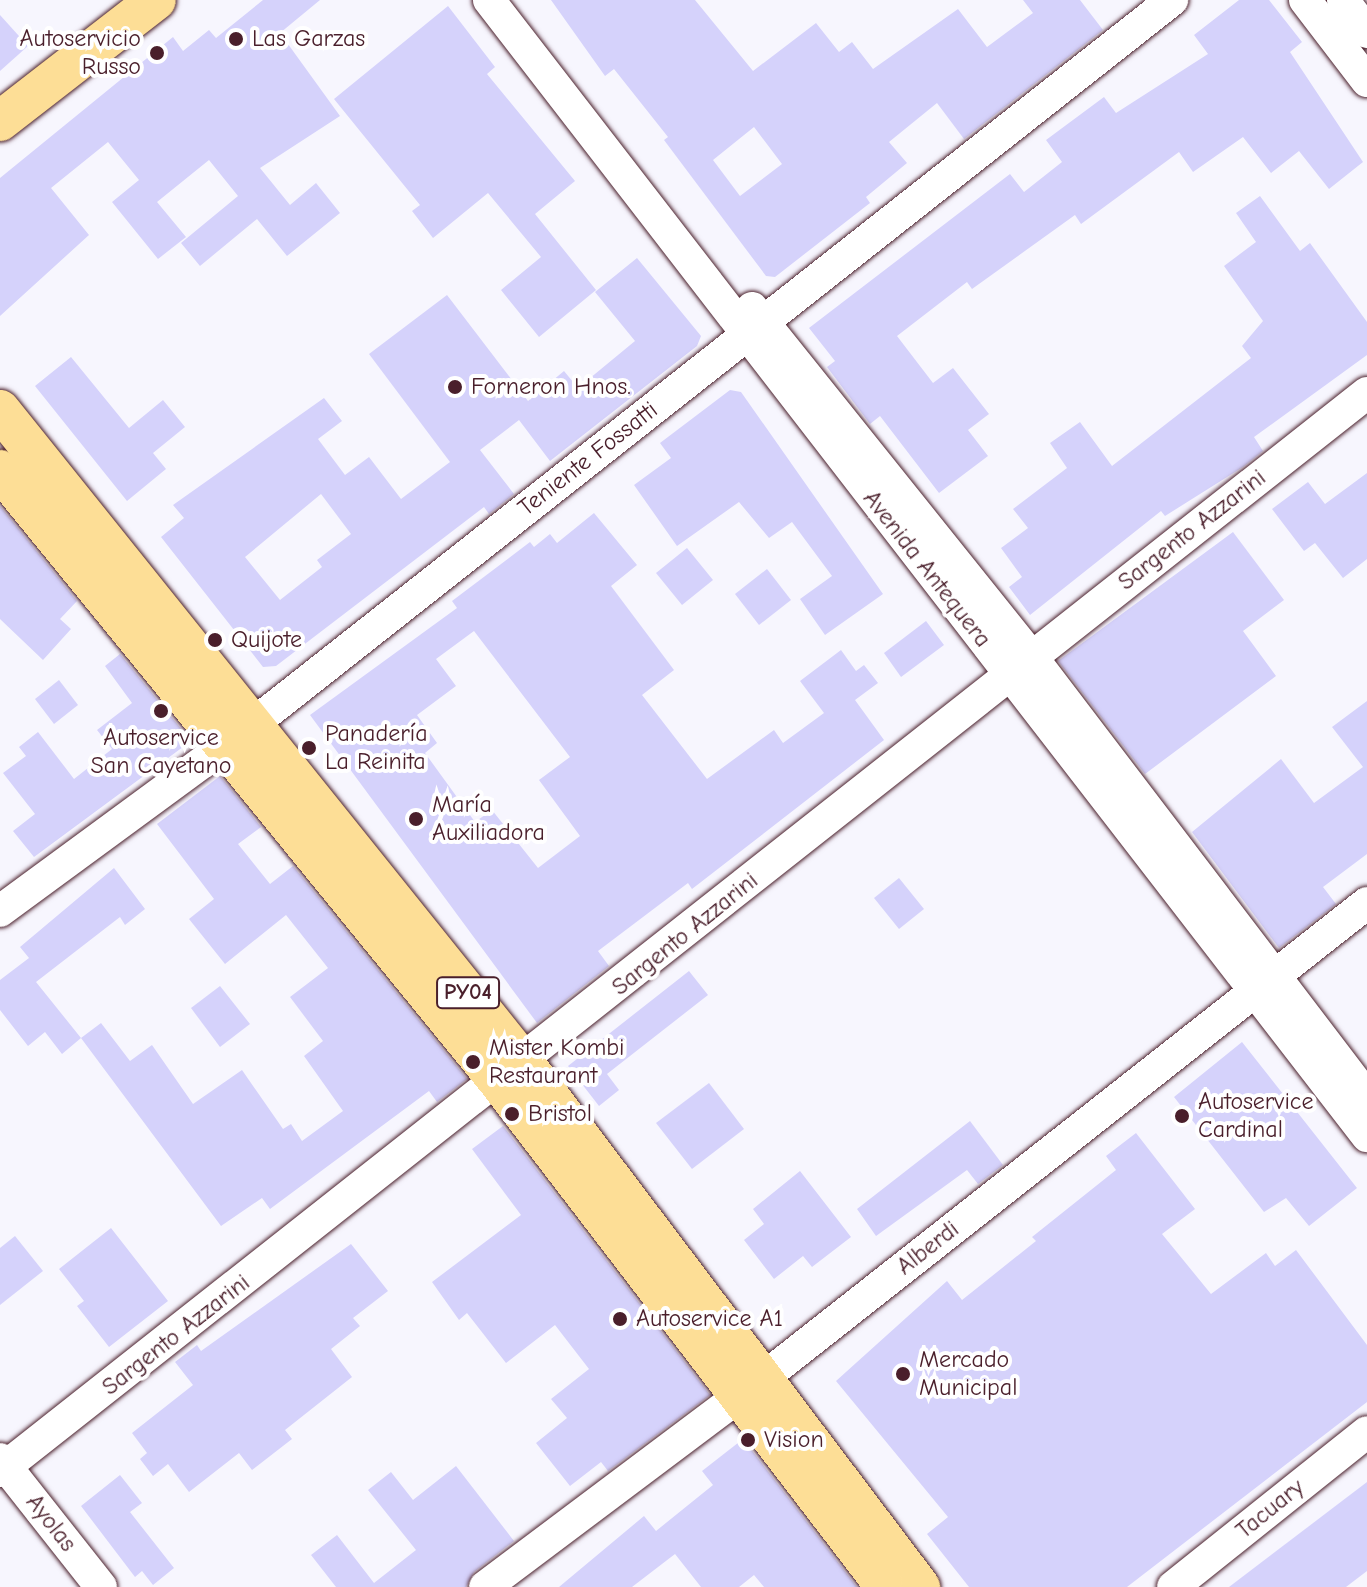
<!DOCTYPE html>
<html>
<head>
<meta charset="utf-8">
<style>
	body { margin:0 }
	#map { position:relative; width:1367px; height:1587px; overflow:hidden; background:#f7f6fe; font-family:"Comic Neue",sans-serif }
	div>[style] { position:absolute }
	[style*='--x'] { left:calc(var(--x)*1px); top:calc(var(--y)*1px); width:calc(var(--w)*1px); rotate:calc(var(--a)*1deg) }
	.building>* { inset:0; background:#d5d2fb }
	.roads { filter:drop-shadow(0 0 2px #4a1f2b) drop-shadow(0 0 2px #4a1f2b) }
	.minor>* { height:32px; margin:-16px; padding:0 16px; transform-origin:16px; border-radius:16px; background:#fff }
	.major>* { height:40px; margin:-20px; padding:0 20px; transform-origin:20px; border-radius:20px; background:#fdde96 }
	.dots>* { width:22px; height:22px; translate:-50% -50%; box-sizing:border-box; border:4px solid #fff; border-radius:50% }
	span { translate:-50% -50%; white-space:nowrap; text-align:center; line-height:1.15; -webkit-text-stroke:8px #fff; paint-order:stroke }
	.shield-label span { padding:2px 6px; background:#fff; border:2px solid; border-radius:6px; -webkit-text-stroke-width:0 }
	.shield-label { font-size:22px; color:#4a1f2b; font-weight:700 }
	.poi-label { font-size:24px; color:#4a1f2b }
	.right { translate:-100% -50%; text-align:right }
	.left { translate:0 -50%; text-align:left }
	.street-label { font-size:24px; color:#4a1f2b }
</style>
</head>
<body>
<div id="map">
	<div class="building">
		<i style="clip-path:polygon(263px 0,320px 0,280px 33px,340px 116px,260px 168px,290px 205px,316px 183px,340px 213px,287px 256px,257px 219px,200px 266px,181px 243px,238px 196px,209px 160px,157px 202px,186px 237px,158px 259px,112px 202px,139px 180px,108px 142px,51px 188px,89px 235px,0 316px,0 178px,173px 37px,183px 51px,209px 30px,216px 38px)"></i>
		<i style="clip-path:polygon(evenodd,551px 0,695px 0,753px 71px,816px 23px,839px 52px,852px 42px,873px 69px,958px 9px,987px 47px,1033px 13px,1023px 0,1080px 0,1103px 30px,964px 139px,937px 103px,889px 142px,907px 163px,866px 197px,870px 203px,775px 277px,766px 276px,664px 140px,668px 137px,614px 69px,605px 76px,551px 0,754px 127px,782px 164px,740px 196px,713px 160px,754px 127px)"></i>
		<i style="clip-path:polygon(1239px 0,1269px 0,1302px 42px,1290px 52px,1363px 162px,1329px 189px,1299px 151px,1271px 173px,1243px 137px,1193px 172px,1179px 152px,1081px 224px,1075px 215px,972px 289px,967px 282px,897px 336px,933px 383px,953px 368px,989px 414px,968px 430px,988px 456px,939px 493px,880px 416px,870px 424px,827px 367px,835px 361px,809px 328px,1010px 174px,1024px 192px,1062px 162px,1046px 140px,1104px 97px,1116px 113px,1208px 54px,1194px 35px)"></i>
		<i style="clip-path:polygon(448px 6px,495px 67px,487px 74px,575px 181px,535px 214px,596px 290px,539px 337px,501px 290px,541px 257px,488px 193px,433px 238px,412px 211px,420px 205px,334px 99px)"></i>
		<i style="clip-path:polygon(0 15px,28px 46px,0 71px)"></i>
		<i style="clip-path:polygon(1260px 196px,1300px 251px,1310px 243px,1367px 322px,1367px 355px,1254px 437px,1263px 451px,1243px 467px,1165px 516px,1161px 511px,1030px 615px,1009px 587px,1022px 577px,1001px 548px,1028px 528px,1013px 509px,1067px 468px,1050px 443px,1080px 422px,1112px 466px,1251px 358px,1242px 346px,1263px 321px,1224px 266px,1256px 242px,1236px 213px)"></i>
		<i style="clip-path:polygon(evenodd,637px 258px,701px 336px,697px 346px,550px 461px,519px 420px,480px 450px,514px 494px,489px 514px,484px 507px,276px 666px,263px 667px,161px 537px,184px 518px,173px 505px,324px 398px,342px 421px,318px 439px,345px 475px,369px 457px,401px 499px,450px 462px,369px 354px,447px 295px,528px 401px,564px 371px,578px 388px,635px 341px,595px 292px,637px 258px,321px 494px,351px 534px,317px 560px,322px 567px,280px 600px,245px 557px,321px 494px)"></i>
		<i style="clip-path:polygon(71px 357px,129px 428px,163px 400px,185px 427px,153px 453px,166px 469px,127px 501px,35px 386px)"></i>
		<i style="clip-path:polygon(730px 390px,741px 392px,883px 594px,825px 635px,800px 599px,832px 576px,792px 522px,769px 538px,739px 502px,677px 546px,634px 485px,671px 458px,660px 443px)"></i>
		<i style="clip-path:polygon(1367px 473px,1367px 559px,1343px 578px,1315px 543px,1304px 551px,1272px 509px,1308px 482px,1325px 504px)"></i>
		<i style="clip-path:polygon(0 506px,77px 601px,60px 619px,71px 629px,43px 660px,0 619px)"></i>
		<i style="clip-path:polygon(evenodd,594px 513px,637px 565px,611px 586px,674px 670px,642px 695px,707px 779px,774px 730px,783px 743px,824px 713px,800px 681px,841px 650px,856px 671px,864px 665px,878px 683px,855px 700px,884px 740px,692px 889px,688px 883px,598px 951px,609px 966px,537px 1023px,310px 715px,457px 608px,452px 601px,530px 542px,534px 547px,550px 534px,557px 543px,594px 513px,474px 631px,570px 757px,539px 780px,580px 836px,538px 868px,492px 810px,475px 822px,425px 753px,437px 743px,417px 715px,456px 686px,436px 659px,474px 631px)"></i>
		<i style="clip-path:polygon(1233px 532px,1284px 600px,1243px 631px,1276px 676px,1145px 774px,1058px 661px)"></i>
		<i style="clip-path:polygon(687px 548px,713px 580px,682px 605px,656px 573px)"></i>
		<i style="clip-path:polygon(767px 569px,791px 600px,759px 625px,735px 594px)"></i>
		<i style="clip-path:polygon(926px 621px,944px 645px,901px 677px,884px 653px)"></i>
		<i style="clip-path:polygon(120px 654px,191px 741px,34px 857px,13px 831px,35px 814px,3px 773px,26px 756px,19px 747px,38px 732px,74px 779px,112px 749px,97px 730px,132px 703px,105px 666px)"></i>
		<i style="clip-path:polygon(59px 680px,78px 705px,54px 724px,35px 699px)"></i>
		<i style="clip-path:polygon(1367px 701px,1367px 854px,1323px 887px,1336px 904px,1279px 948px,1192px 832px,1281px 759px,1314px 803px,1363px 767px,1332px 727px)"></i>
		<i style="clip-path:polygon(220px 776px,261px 827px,238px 844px,270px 884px,293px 866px,467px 1079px,437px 1102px,429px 1091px,270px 1209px,262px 1198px,221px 1226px,81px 1038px,101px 1023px,130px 1061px,152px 1045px,193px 1104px,242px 1070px,283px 1129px,291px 1124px,302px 1141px,343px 1111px,304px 1056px,323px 1041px,290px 997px,328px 968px,286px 915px,225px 964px,189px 919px,214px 899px,157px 824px)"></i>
		<i style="clip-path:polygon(114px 868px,145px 909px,125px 925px,120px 917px,36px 982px,81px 1038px,62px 1054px,45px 1032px,28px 1046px,0 1010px,0 980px,29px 958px,20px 947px)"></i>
		<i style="clip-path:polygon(899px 878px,924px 909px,899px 929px,874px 898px)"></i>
		<i style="clip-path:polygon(689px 971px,708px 995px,607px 1074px,619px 1090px,599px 1106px,568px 1066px)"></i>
		<i style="clip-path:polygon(220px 986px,250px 1024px,220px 1047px,191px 1008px)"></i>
		<i style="clip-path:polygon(1242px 1042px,1357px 1188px,1309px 1226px,1286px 1198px,1264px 1212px,1174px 1097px)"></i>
		<i style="clip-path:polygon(709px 1083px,744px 1129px,692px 1169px,656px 1123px)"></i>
		<i style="clip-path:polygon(970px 1121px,1003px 1165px,978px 1184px,967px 1170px,876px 1236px,857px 1209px)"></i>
		<i style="clip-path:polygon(503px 1126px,710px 1395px,608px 1471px,601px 1462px,570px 1486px,536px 1443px,567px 1418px,551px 1399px,589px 1369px,555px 1325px,506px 1363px,467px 1313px,459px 1320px,432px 1282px,521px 1215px,472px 1149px)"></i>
		<i style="clip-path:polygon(1136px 1133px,1195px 1209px,1162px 1234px,1211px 1294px,1266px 1253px,1275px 1266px,1296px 1250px,1367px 1345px,1367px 1402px,1127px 1587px,969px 1587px,927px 1534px,948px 1517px,836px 1381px,947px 1281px,962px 1300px,1036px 1241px,1032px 1237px,1116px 1170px,1106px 1156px)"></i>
		<i style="clip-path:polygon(800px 1171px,851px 1237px,812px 1267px,803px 1256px,774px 1279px,744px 1240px,764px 1224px,753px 1209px)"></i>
		<i style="clip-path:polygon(111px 1228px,168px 1301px,109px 1347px,77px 1306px,84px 1301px,59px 1269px)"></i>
		<i style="clip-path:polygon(15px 1236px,43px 1271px,0 1305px,0 1248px)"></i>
		<i style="clip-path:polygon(351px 1244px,388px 1291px,353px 1318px,360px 1326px,331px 1349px,352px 1377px,285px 1430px,292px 1439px,252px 1470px,239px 1453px,189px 1492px,168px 1464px,153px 1476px,140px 1459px,147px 1453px,132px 1433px,193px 1385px,175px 1362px,197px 1345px,201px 1351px)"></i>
		<i style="clip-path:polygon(743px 1439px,857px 1587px,764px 1587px,754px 1575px,739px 1587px,701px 1587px,675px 1554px,632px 1587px,559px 1587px,644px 1516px,656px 1531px,713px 1485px,702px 1471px)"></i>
		<i style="clip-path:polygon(456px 1466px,514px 1541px,474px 1572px,466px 1587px,336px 1587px,311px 1555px,337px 1535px,374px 1583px,416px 1550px,368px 1490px,391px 1472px,413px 1500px)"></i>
		<i style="clip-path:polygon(120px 1475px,142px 1503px,130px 1512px,174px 1568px,153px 1585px,142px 1571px,135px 1577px,81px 1506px)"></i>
		<i style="clip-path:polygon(1367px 1482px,1367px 1571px,1346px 1587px,1229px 1587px)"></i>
	</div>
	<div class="roads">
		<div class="minor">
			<i style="--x:489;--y:0;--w:1436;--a:52.3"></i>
			<i style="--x:1305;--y:0;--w:102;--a:52.6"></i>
			<i style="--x:1343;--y:0;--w:40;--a:53"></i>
			<i style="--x:752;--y:308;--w:446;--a:51.3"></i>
			<i style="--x:1031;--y:656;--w:554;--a:52.7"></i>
			<i style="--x:0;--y:911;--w:279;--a:-36.3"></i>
			<i style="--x:225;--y:746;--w:1206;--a:-38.23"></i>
			<i style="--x:0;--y:1459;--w:163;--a:51.7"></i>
			<i style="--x:0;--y:1471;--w:1741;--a:-38.26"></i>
			<i style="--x:485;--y:1587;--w:346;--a:-36.9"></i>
			<i style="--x:762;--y:1379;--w:770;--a:-38.19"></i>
			<i style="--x:1173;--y:1587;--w:248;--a:-38.6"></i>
		</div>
		<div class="major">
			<i style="--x:0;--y:121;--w:197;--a:-37.8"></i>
			<i style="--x:0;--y:410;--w:837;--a:51.25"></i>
			<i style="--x:524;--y:1063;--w:657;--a:52.92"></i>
			<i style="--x:0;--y:470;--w:790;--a:50.81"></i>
			<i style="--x:499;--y:1082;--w:630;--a:52.55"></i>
		</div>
	</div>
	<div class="dots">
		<i style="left:236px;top:39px;background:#4a1f2b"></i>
		<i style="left:157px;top:53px;background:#4a1f2b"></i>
		<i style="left:455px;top:387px;background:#4a1f2b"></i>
		<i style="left:215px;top:640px;background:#4a1f2b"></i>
		<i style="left:161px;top:711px;background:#4a1f2b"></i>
		<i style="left:309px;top:748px;background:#4a1f2b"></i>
		<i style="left:416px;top:819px;background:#4a1f2b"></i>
		<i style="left:473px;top:1062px;background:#4a1f2b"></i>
		<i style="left:512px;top:1114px;background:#4a1f2b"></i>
		<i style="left:1182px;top:1116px;background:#4a1f2b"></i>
		<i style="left:620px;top:1319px;background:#4a1f2b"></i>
		<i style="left:903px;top:1374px;background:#4a1f2b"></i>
		<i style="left:748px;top:1440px;background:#4a1f2b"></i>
	</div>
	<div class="shield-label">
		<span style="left:468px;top:993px">PY04</span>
	</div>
	<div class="poi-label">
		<span class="right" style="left:141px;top:53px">Autoservicio<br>Russo</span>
		<span class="left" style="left:252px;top:39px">Las Garzas</span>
		<span class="left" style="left:471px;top:387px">Forneron Hnos.</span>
		<span class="left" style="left:231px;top:640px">Quijote</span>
		<span class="left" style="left:325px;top:748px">Panadería<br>La Reinita</span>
		<span style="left:161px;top:752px">Autoservice<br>San Cayetano</span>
		<span class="left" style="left:432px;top:819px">María<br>Auxiliadora</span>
		<span class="left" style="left:489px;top:1062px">Mister Kombi<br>Restaurant</span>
		<span class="left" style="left:1198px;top:1116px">Autoservice<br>Cardinal</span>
		<span class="left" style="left:528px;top:1114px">Bristol</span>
		<span class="left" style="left:636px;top:1319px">Autoservice A1</span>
		<span class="left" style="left:919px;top:1374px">Mercado<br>Municipal</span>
		<span class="left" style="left:764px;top:1440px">Vision</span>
	</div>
	<div class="street-label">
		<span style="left:588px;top:459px;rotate:-38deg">Teniente Fossatti</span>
		<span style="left:1192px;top:530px;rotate:-38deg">Sargento Azzarini</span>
		<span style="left:927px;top:569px;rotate:52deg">Avenida Antequera</span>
		<span style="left:685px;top:934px;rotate:-39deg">Sargento Azzarini</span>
		<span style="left:928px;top:1248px;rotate:-38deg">Alberdi</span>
		<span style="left:176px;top:1335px;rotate:-38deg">Sargento Azzarini</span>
		<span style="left:1270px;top:1509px;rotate:-39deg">Tacuary</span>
		<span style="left:51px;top:1523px;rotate:52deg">Ayolas</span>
	</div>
</div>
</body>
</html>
